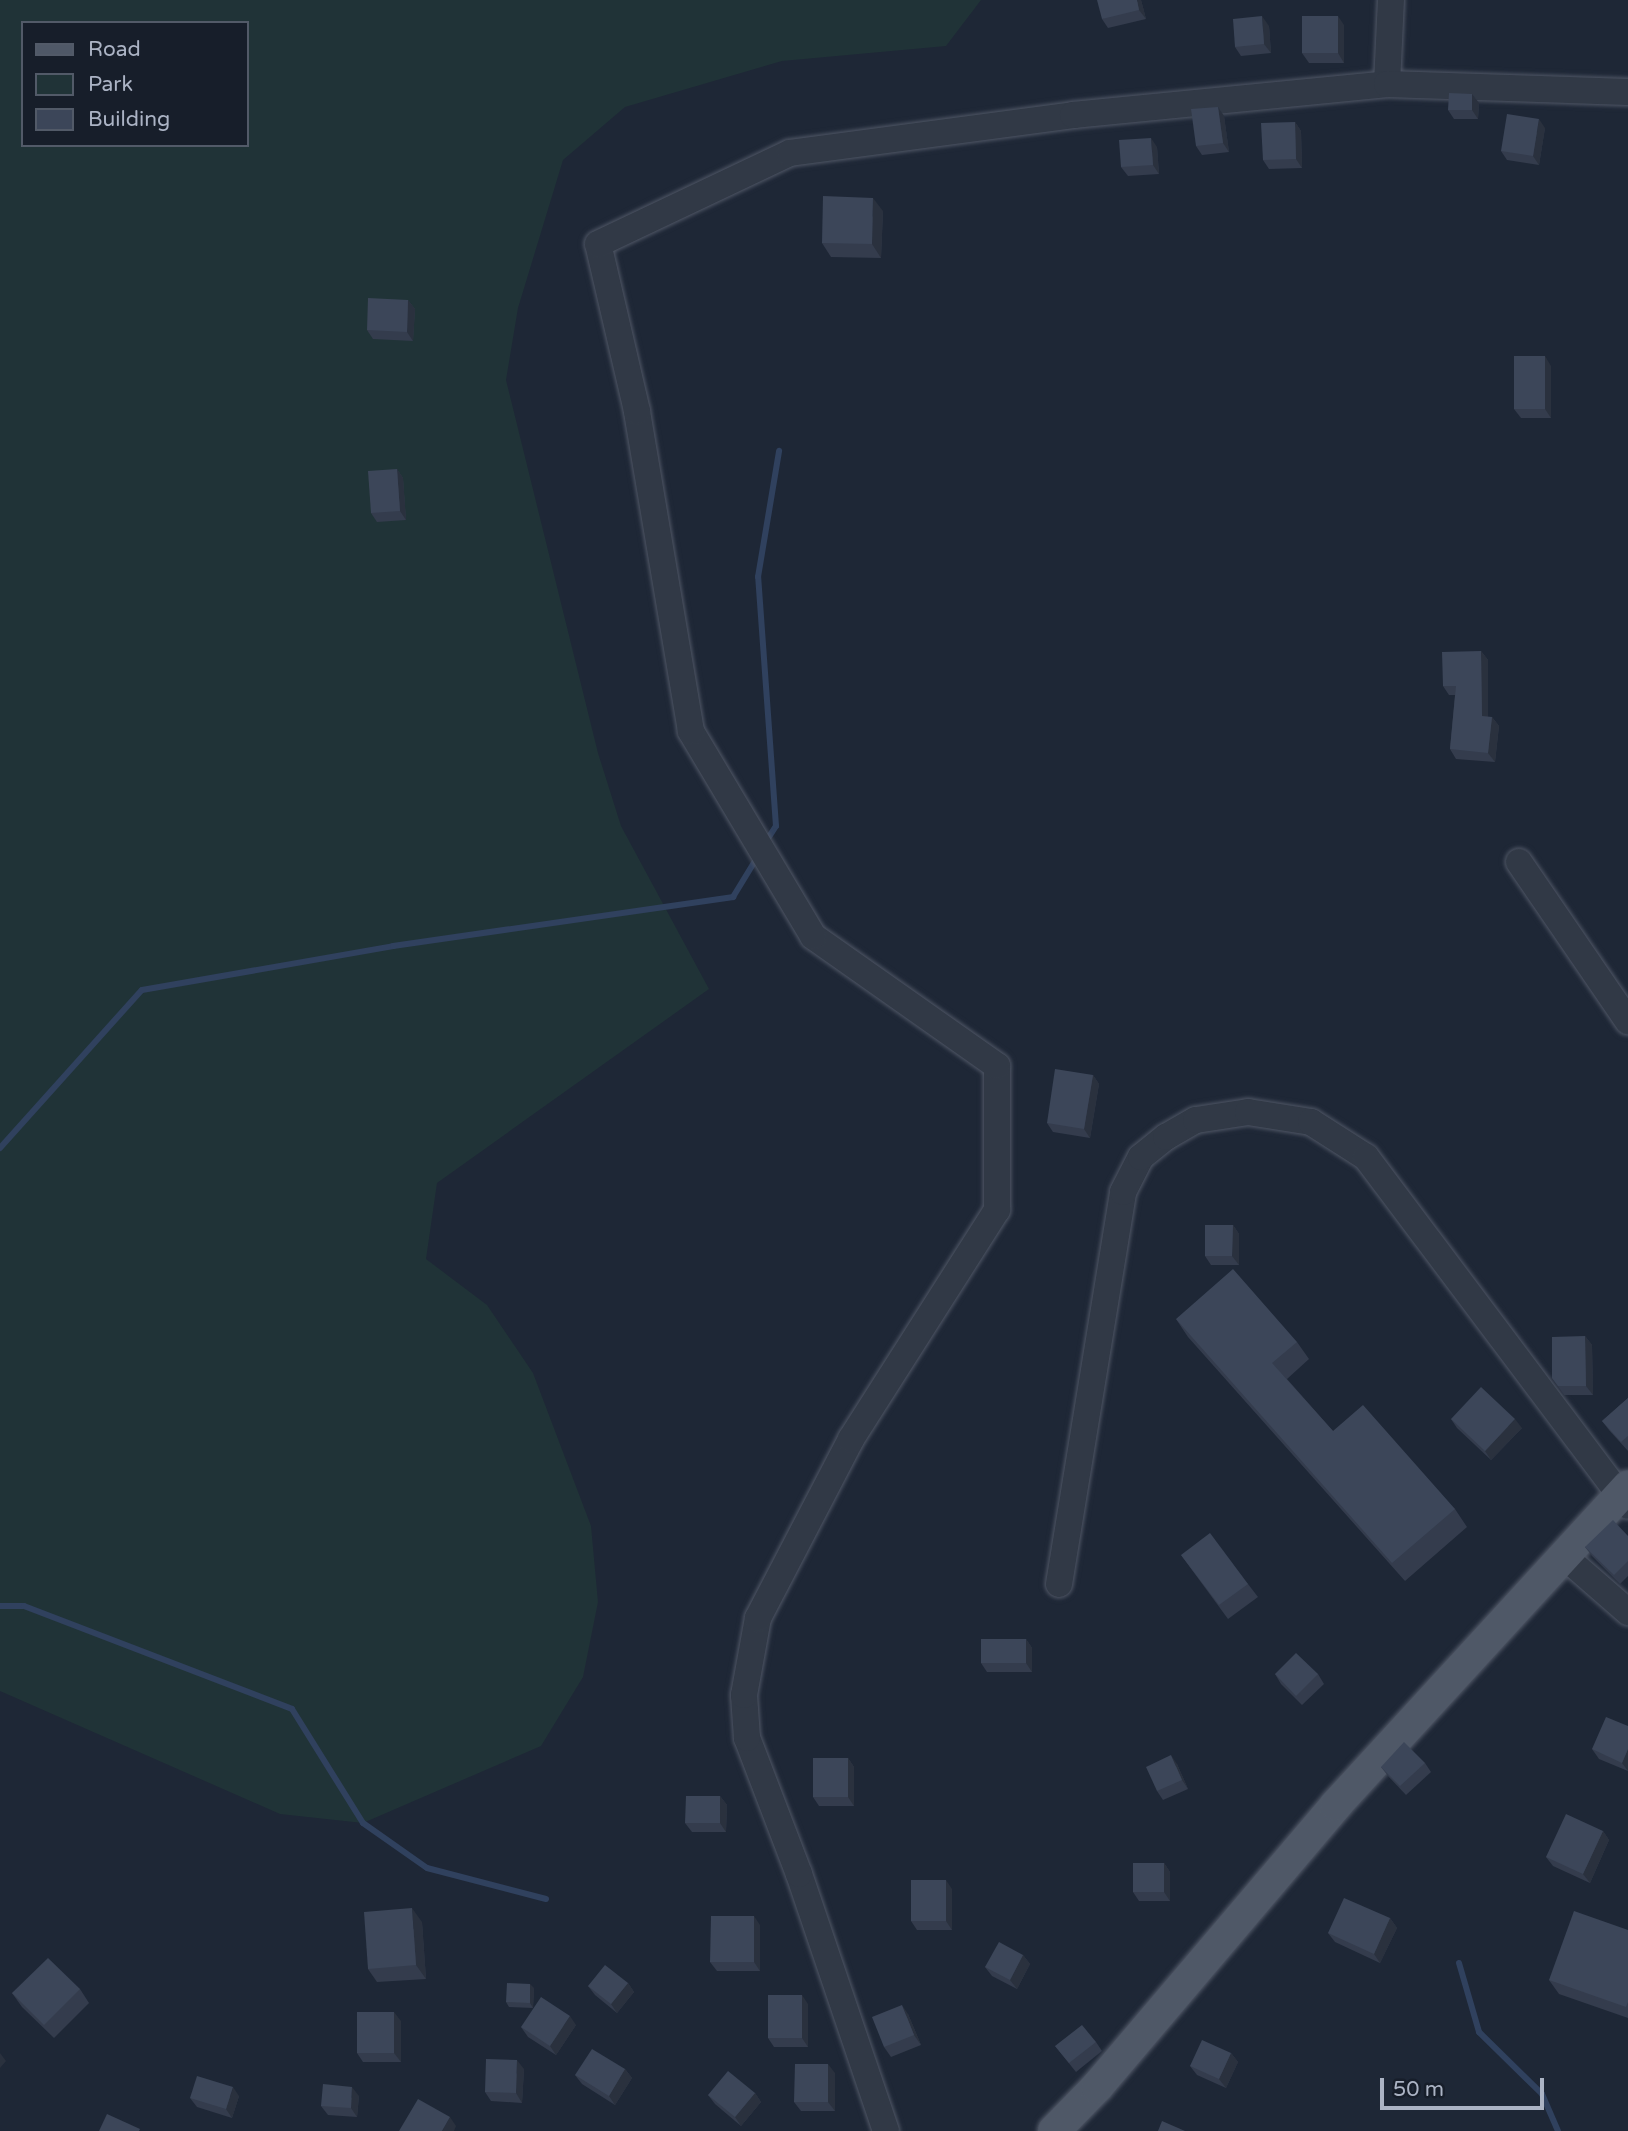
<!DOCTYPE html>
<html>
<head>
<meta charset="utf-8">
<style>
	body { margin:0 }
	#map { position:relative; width:1628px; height:2131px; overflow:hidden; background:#1e2736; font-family:"Varela Round",sans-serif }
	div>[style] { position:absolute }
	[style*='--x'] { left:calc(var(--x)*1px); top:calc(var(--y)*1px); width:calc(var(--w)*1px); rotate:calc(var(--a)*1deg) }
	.green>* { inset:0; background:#203337 }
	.stream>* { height:6px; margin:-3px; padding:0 3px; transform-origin:3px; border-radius:3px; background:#30415e }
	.roads { filter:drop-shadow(0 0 2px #4f5665) drop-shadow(0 0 2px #4f5665) }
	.minor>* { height:26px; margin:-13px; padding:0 13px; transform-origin:13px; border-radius:13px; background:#313946 }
	.major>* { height:32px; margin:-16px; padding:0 16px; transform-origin:16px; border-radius:16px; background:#4f5867 }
	.wall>* { inset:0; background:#343c4d }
	.shaded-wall>* { inset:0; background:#2a313e }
	.building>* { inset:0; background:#3c4659 }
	span { translate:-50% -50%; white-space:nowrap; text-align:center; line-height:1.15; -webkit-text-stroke:7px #171e2a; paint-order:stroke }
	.legend { position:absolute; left:21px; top:21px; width:228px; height:126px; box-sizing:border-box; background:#171e2a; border:2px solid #525a68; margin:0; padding:9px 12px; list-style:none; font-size:21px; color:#abb3c4 }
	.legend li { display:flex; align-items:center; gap:14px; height:35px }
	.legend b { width:35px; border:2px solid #525a68 }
	.scale { position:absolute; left:1380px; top:2078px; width:164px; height:32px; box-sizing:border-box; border:4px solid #abb3c4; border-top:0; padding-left:9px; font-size:21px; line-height:24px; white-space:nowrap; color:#abb3c4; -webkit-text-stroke:5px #171e2a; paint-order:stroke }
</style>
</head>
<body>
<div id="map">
	<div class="green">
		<i style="clip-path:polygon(evenodd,0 0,981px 0,946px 46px,782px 61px,625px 107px,563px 160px,518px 308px,506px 380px,598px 753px,621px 826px,709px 989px,437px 1183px,426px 1259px,487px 1305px,533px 1373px,591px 1526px,598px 1602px,583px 1677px,541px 1746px,363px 1823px,280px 1814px,0 1691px,0 0,23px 23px,247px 23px,247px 145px,23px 145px,23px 23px)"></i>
	</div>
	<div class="stream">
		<i style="--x:765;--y:843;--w:20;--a:-57"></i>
		<i style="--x:776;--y:826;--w:250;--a:-94.1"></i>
		<i style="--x:758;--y:577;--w:128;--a:-80.5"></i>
		<i style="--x:0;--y:1148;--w:212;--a:-48.1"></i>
		<i style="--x:142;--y:990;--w:255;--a:-9.9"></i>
		<i style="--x:393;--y:946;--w:344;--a:-8.2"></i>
		<i style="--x:733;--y:897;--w:48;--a:-58.6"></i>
		<i style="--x:0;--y:1606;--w:24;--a:0"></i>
		<i style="--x:24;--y:1606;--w:287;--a:21"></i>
		<i style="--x:292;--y:1709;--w:134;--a:58.1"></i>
		<i style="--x:363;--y:1823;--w:78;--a:35.1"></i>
		<i style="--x:427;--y:1868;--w:123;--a:14.6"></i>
		<i style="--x:1459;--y:1963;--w:72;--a:73.8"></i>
		<i style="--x:1479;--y:2032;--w:88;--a:44.5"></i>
		<i style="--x:1542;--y:2094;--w:40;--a:66.6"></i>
	</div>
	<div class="roads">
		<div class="minor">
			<i style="--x:1387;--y:84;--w:84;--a:-87.3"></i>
			<i style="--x:1519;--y:862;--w:193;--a:55.6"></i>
			<i style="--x:1565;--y:1557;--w:84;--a:41.1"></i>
			<i style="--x:1059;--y:1584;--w:397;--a:-80.7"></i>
			<i style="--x:1123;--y:1192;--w:39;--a:-63"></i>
			<i style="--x:1141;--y:1157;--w:32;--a:-39"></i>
			<i style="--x:1166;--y:1137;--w:34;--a:-30"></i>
			<i style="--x:1196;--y:1120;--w:53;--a:-8.7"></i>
			<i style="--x:1248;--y:1112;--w:64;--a:9"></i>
			<i style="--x:1311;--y:1122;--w:65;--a:32.5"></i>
			<i style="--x:1366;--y:1157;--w:436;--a:53.1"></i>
			<i style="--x:886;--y:2131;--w:271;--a:-108.7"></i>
			<i style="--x:799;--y:1874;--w:146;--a:-110.9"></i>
			<i style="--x:747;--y:1738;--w:43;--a:-94"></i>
			<i style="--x:744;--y:1695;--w:78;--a:-79.7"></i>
			<i style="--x:758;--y:1618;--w:202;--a:-62.5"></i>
			<i style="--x:851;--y:1439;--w:272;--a:-57.5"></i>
			<i style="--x:997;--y:1210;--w:144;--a:-90"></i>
			<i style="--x:997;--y:1066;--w:225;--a:-144.8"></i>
			<i style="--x:813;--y:936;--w:239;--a:-120.8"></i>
			<i style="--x:691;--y:731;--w:325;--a:-99.6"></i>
			<i style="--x:637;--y:411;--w:171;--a:-103.1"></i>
			<i style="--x:598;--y:244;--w:212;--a:-25.4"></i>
			<i style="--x:790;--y:153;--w:286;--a:-7.6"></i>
			<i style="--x:1073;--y:115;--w:316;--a:-5.6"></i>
			<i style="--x:1387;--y:84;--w:241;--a:1.9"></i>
		</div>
		<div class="major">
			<i style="--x:1054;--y:2131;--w:62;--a:-45.7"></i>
			<i style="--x:1097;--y:2087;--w:370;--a:-49.7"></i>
			<i style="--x:1336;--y:1805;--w:432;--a:-47.5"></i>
		</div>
	</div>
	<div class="wall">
		<i style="clip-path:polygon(1141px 0,1146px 19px,1108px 28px,1102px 19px)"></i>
		<i style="clip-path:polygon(1344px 25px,1344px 63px,1309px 63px,1302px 53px)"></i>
		<i style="clip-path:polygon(1269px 26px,1271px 53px,1241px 56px,1235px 47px)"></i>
		<i style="clip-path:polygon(1472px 94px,1479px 103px,1478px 119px,1454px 119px,1448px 110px)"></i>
		<i style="clip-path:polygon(1218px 107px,1224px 116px,1229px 152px,1202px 155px,1196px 146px)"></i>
		<i style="clip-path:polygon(1295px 122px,1301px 131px,1302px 168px,1269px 169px,1263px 160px)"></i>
		<i style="clip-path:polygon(1545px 128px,1539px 165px,1507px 160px,1501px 151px)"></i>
		<i style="clip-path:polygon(1157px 147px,1159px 174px,1128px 176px,1121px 167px)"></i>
		<i style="clip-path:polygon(883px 211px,881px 258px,831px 257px,822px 243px)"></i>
		<i style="clip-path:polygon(408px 300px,415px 309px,413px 341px,373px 339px,367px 330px)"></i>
		<i style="clip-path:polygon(1551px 366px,1551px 418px,1521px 418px,1514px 409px)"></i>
		<i style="clip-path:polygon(397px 469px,403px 478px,406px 520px,377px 522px,371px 513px)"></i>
		<i style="clip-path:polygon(1481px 651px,1488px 660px,1488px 717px,1492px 717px,1499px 726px,1495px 762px,1456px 759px,1450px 749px,1455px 695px,1449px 695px,1443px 686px)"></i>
		<i style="clip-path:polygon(1093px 1075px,1099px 1084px,1090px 1138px,1053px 1132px,1047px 1123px)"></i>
		<i style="clip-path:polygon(1233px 1225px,1239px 1234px,1239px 1265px,1211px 1265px,1205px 1256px)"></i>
		<i style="clip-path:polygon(1176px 1319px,1297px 1342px,1309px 1359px,1287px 1379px,1333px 1431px,1455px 1509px,1467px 1527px,1405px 1581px,1188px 1337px)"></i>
		<i style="clip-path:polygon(1585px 1336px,1592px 1345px,1593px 1395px,1564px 1395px,1552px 1378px)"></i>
		<i style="clip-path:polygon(1628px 1398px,1628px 1451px,1609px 1430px,1602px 1421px)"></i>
		<i style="clip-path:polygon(1451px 1419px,1522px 1428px,1491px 1460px,1457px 1428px)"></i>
		<i style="clip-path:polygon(1628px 1536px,1628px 1576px,1620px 1584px,1592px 1556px,1585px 1547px)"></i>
		<i style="clip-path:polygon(1181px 1555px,1248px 1584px,1258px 1597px,1228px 1619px)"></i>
		<i style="clip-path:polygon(1026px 1639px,1032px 1648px,1032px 1672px,987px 1672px,981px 1663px)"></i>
		<i style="clip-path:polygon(1275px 1674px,1318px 1674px,1324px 1684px,1302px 1705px,1281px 1684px)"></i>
		<i style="clip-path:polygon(1628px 1726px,1628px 1771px,1599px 1759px,1592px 1749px)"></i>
		<i style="clip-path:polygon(848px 1758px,854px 1767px,854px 1806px,819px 1806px,813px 1797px)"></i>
		<i style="clip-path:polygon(1425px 1763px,1431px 1772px,1406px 1795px,1388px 1776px,1381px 1767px)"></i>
		<i style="clip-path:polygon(1177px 1764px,1188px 1789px,1163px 1800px,1157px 1791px)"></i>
		<i style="clip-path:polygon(720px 1796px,727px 1805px,726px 1832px,692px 1832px,685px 1823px)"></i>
		<i style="clip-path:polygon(1603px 1831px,1609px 1840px,1590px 1883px,1553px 1866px,1546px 1857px)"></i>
		<i style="clip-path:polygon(1164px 1863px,1170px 1872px,1170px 1901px,1139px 1901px,1133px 1892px)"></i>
		<i style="clip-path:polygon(952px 1889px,952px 1930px,917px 1930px,911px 1921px)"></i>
		<i style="clip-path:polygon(1390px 1918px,1397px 1928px,1380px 1963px,1335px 1942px,1328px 1933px)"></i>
		<i style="clip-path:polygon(422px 1922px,426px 1979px,377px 1982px,368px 1969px)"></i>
		<i style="clip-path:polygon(760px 1925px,760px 1971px,717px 1971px,710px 1962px)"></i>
		<i style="clip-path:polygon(1628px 1930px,1628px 2018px,1559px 1994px,1549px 1980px)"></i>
		<i style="clip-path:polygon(1023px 1955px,1030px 1964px,1017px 1989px,992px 1976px,985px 1967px)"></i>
		<i style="clip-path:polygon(628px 1983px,634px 1992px,617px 2013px,595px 1995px,588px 1986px)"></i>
		<i style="clip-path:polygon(534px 1988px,533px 2008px,509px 2007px,506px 2002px)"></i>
		<i style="clip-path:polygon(80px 1989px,89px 2003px,54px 2038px,22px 2007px,12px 1993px)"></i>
		<i style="clip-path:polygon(808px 2004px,808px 2047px,774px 2047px,768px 2038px)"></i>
		<i style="clip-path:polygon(908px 2014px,921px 2045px,891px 2057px,884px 2047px)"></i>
		<i style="clip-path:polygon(401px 2021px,401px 2062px,363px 2062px,357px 2053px)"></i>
		<i style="clip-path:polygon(576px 2025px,556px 2055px,528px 2037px,521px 2027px)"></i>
		<i style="clip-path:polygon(1096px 2042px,1102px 2051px,1076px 2072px,1055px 2046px)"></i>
		<i style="clip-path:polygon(1231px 2053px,1238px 2062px,1226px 2088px,1197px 2075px,1190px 2066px)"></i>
		<i style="clip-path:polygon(524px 2069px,522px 2103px,491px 2101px,485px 2092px)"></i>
		<i style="clip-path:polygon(625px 2069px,632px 2078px,615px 2105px,582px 2084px,575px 2075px)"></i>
		<i style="clip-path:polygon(835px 2073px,835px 2111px,801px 2111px,794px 2102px)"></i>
		<i style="clip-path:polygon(755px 2093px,761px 2102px,741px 2126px,715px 2104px,708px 2095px)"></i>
		<i style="clip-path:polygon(239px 2096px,232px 2118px,197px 2107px,190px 2098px)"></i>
		<i style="clip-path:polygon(359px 2096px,357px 2117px,328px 2115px,321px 2106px)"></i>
	</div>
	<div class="shaded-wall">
		<i style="clip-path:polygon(1137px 0,1141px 0,1146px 19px,1139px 10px)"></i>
		<i style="clip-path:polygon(1262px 16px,1269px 26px,1271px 53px,1264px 44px)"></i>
		<i style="clip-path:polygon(1338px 16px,1344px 25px,1344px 63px,1338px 53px)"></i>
		<i style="clip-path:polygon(1472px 94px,1479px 103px,1478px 119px,1472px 110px)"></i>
		<i style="clip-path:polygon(1218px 107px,1224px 116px,1229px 152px,1223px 143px)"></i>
		<i style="clip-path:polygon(1539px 119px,1545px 128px,1539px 165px,1533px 156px)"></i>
		<i style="clip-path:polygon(1295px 122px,1301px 131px,1302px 168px,1296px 159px)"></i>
		<i style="clip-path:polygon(1151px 138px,1157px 147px,1159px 174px,1153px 165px)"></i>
		<i style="clip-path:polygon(873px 198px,883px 211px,881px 258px,872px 244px)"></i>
		<i style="clip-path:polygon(408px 300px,415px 309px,413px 341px,407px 332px)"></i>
		<i style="clip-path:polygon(1545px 356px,1551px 366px,1551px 418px,1545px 409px)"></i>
		<i style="clip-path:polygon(397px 469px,403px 478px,406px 520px,400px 511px)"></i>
		<i style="clip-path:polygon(1481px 651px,1488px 660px,1488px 725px,1482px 716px)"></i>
		<i style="clip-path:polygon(1492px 717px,1499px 726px,1495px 762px,1488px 753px)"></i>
		<i style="clip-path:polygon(1093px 1075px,1099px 1084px,1090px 1138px,1084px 1129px)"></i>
		<i style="clip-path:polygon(1233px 1225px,1239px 1234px,1239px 1265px,1232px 1256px)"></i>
		<i style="clip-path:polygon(1585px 1336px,1592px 1345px,1593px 1395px,1586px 1386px)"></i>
		<i style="clip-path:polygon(1515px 1419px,1522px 1428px,1491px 1460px,1485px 1451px)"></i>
		<i style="clip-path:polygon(1026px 1639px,1032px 1648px,1032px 1672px,1026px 1663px)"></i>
		<i style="clip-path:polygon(1628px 1749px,1628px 1771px,1622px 1763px)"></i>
		<i style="clip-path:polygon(1171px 1755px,1177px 1764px,1188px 1789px,1182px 1780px)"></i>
		<i style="clip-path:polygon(848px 1758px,854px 1767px,854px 1806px,848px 1797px)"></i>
		<i style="clip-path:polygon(720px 1796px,727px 1805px,726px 1832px,720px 1823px)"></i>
		<i style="clip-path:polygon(1603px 1831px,1609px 1840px,1590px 1883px,1583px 1874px)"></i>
		<i style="clip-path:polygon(1164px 1863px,1170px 1872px,1170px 1901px,1164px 1892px)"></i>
		<i style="clip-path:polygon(946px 1880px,952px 1889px,952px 1930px,946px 1921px)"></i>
		<i style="clip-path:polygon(412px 1908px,422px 1922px,426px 1979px,416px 1965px)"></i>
		<i style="clip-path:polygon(754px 1916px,760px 1925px,760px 1971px,754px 1962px)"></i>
		<i style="clip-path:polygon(1390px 1918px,1397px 1928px,1380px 1963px,1374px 1954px)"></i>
		<i style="clip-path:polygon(1023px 1955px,1030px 1964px,1017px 1989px,1010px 1980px)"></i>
		<i style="clip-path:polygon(628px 1983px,634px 1992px,617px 2013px,611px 2004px)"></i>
		<i style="clip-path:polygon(530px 1984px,534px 1988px,533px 2008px,530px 2003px)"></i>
		<i style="clip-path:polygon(802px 1995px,808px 2004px,808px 2047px,802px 2038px)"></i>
		<i style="clip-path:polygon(902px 2005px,908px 2014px,921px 2045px,914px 2035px)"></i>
		<i style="clip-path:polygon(394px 2012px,401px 2021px,401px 2062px,394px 2053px)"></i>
		<i style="clip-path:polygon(570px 2016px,576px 2025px,556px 2055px,550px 2046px)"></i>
		<i style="clip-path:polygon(0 2053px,6px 2061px,0 2068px)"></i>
		<i style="clip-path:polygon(1231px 2053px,1238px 2062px,1226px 2088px,1219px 2079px)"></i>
		<i style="clip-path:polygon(517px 2060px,524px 2069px,522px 2103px,516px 2093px)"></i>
		<i style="clip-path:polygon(828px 2064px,835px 2073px,835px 2111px,828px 2102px)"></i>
		<i style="clip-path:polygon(625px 2069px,632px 2078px,615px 2105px,609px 2096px)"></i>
		<i style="clip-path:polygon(233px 2087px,239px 2096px,232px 2118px,226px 2109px)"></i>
		<i style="clip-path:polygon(352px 2087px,359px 2096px,357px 2117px,351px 2108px)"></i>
		<i style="clip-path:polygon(755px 2093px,761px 2102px,741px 2126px,735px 2117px)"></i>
		<i style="clip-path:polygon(450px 2117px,456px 2126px,454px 2131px,442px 2131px)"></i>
	</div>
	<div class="building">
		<i style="clip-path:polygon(1097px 0,1137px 0,1139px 10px,1102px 19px)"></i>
		<i style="clip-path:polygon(1262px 16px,1264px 44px,1235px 47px,1233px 19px)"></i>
		<i style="clip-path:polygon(1302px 16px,1338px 16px,1338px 53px,1302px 53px)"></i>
		<i style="clip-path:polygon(1449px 93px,1472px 94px,1472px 110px,1448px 110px)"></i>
		<i style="clip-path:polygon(1218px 107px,1223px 143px,1196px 146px,1191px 109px)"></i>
		<i style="clip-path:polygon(1507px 114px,1539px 119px,1533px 156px,1501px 151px)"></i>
		<i style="clip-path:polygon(1295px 122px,1296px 159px,1263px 160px,1261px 123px)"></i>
		<i style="clip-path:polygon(1151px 138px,1153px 165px,1121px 167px,1119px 140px)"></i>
		<i style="clip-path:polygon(823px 196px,873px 198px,872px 244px,822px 243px)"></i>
		<i style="clip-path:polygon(368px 298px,408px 300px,407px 332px,367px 330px)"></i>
		<i style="clip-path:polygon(1514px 356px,1545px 356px,1545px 409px,1514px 409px)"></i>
		<i style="clip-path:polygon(397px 469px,400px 511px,371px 513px,368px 471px)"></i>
		<i style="clip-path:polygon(1481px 651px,1482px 716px,1492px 717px,1488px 753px,1450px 749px,1456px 686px,1443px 686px,1442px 652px)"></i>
		<i style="clip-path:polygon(1055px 1069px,1093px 1075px,1084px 1129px,1047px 1123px)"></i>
		<i style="clip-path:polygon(1205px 1225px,1233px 1225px,1232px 1256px,1205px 1256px)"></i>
		<i style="clip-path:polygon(1233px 1269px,1297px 1342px,1272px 1363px,1333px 1431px,1363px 1405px,1455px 1509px,1392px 1563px,1176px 1319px)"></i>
		<i style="clip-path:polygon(1585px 1336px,1586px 1386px,1558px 1386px,1552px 1378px,1552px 1337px)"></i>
		<i style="clip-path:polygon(1481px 1387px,1515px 1419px,1485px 1451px,1451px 1419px)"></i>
		<i style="clip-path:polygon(1628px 1398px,1628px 1436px,1621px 1442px,1602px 1421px)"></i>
		<i style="clip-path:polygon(1613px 1520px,1628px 1536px,1628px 1561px,1614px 1575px,1585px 1547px)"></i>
		<i style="clip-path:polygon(1210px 1533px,1248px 1584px,1219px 1605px,1181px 1555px)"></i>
		<i style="clip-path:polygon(981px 1639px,1026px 1639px,1026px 1663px,981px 1663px)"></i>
		<i style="clip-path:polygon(1296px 1653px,1318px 1674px,1296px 1696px,1275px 1674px)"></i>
		<i style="clip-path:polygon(1606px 1717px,1628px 1726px,1628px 1749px,1622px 1763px,1592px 1749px)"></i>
		<i style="clip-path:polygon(1404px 1742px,1425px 1763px,1400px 1786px,1381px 1767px)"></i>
		<i style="clip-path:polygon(1171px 1755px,1182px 1780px,1157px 1791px,1146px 1767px)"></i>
		<i style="clip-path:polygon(813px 1758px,848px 1758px,848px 1797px,813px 1797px)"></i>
		<i style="clip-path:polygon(686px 1796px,720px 1796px,720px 1823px,685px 1823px)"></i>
		<i style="clip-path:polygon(1566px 1814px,1603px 1831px,1583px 1874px,1546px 1857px)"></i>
		<i style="clip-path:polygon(1133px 1863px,1164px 1863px,1164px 1892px,1133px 1892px)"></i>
		<i style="clip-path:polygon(911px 1880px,946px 1880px,946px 1921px,911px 1921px)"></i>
		<i style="clip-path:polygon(1344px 1898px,1390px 1918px,1374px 1954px,1328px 1933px)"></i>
		<i style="clip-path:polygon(412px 1908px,416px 1965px,368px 1969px,364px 1912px)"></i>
		<i style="clip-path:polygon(1574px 1911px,1628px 1930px,1628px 2002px,1626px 2007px,1549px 1980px)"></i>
		<i style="clip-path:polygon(711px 1916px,754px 1916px,754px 1962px,710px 1962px)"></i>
		<i style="clip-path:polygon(999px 1942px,1023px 1955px,1010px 1980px,985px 1967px)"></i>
		<i style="clip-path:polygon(48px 1958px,80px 1989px,44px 2025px,12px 1993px)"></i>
		<i style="clip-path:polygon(605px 1965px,628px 1983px,611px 2004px,588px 1986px)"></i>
		<i style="clip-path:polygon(507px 1983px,530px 1984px,530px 2003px,506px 2002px)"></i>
		<i style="clip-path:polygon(768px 1995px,802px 1995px,802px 2038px,768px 2038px)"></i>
		<i style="clip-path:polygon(541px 1997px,570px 2016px,550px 2046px,521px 2027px)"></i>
		<i style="clip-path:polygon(902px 2005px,914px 2035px,884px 2047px,872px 2017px)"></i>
		<i style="clip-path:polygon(357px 2012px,394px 2012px,394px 2053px,357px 2053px)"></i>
		<i style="clip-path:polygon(1082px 2025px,1096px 2042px,1069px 2063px,1055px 2046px)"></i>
		<i style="clip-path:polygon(1202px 2040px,1231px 2053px,1219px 2079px,1190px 2066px)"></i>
		<i style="clip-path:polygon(592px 2049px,625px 2069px,609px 2096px,575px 2075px)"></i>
		<i style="clip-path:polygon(486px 2059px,517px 2060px,516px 2093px,485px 2092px)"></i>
		<i style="clip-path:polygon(795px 2064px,828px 2064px,828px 2102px,794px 2102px)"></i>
		<i style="clip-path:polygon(728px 2071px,755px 2093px,735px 2117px,708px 2095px)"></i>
		<i style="clip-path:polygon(197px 2076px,233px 2087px,226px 2109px,190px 2098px)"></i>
		<i style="clip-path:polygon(323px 2084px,352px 2087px,351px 2108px,321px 2106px)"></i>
		<i style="clip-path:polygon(418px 2099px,450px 2117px,442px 2131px,399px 2131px)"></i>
		<i style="clip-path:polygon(107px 2114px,140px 2129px,139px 2131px,99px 2131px)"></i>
		<i style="clip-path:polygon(1162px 2121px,1185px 2131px,1158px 2131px)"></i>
	</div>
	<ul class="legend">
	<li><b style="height:9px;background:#4f5867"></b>Road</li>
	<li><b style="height:19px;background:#203337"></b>Park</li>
	<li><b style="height:19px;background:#3c4659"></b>Building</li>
	</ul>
	<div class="scale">50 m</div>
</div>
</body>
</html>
